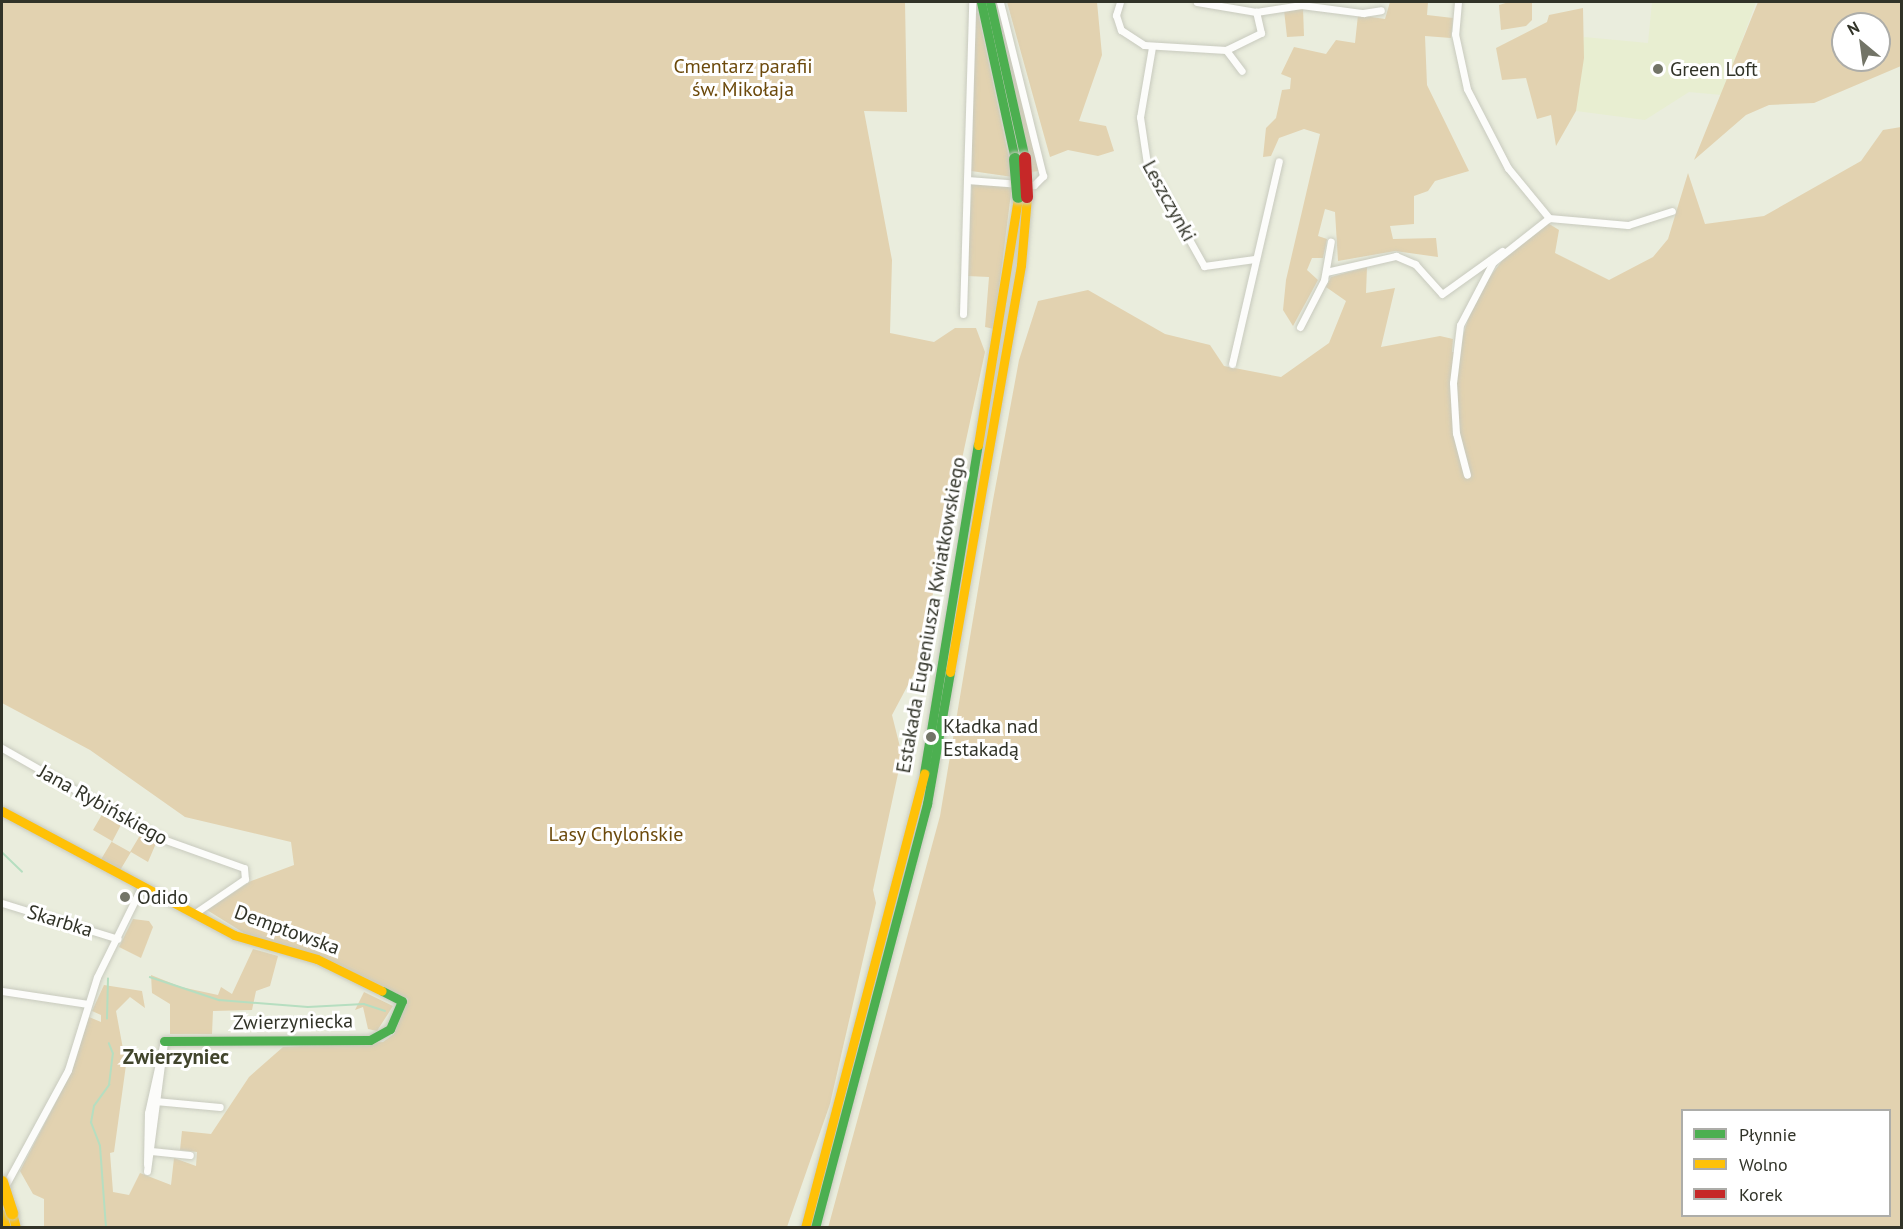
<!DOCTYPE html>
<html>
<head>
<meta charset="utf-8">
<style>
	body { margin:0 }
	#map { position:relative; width:1903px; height:1229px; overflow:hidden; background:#eaeddd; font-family:"PT Sans",sans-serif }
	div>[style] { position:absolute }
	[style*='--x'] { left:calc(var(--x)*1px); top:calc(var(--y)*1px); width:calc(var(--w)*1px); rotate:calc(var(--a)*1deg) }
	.built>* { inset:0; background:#e8eed1 }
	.green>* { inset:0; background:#e2d2b0 }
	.stream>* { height:1.5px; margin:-0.75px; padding:0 0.75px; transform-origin:0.75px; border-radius:0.75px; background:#b6dec0 }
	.roads { filter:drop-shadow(0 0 2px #c8cabe) drop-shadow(0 0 2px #c8cabe) }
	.street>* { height:7px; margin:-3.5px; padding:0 3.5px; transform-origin:3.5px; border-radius:3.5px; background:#fcfcfa }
	.fast>* { height:9px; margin:-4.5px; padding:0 4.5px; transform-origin:4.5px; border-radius:4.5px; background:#4caf50 }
	.slow>* { height:9px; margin:-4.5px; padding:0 4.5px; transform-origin:4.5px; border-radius:4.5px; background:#ffc107 }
	.bridges { filter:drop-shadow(0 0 2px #c8cabe) drop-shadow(0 0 2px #c8cabe) }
	.fast-bridge>* { height:12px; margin:-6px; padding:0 6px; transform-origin:6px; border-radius:6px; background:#4caf50 }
	.slow-bridge>* { height:12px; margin:-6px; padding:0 6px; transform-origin:6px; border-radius:6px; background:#ffc107 }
	.jam-bridge>* { height:12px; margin:-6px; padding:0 6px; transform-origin:6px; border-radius:6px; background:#c62828 }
	.dots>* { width:16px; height:16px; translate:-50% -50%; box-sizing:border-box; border:3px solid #fff; border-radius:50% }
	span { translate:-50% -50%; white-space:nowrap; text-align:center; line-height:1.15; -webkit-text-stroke:6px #fff; paint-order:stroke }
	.park-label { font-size:20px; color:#6c4a0c }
	.poi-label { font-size:20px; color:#313328 }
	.left { translate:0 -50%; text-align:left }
	.street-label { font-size:20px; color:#313328 }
	.neighbourhood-label { font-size:21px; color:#41452c; font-weight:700 }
	.frame { position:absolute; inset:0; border:3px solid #313328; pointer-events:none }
	.legend { position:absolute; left:1681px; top:1109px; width:210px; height:108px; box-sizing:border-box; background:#fff; border:2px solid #adada9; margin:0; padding:8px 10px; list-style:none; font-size:18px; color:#313328 }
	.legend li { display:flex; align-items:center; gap:12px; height:30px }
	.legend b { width:30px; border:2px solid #adada9 }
	.north { position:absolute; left:1831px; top:12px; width:60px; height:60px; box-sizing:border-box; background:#fff; border:2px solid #adada9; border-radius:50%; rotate:331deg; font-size:16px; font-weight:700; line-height:24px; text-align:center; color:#313328 }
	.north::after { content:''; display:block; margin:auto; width:21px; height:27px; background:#727467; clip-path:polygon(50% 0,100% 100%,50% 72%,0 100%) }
</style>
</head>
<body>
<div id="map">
	<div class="built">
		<i style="clip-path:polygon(1652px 2px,1756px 2px,1722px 95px,1689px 92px,1645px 120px,1576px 111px,1584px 37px,1648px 43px)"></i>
	</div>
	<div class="green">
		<i style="clip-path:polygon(2px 2px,905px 2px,907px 112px,864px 111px,892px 260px,890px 333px,934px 342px,955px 328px,976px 328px,985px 352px,917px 668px,892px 715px,902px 755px,873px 890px,876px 903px,830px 1104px,787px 1227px,44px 1227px,44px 1199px,33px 1194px,20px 1171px,71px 1073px,89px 1017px,101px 1022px,101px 1015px,92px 1011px,104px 985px,142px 991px,145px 1008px,130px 997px,116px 1011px,126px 1065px,114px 1152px,110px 1153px,113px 1192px,129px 1195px,140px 1173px,171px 1185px,174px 1158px,196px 1166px,197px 1152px,180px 1150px,182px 1131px,211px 1134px,249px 1077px,283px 1047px,383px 1042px,394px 1034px,408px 999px,337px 964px,252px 938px,207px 910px,251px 881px,294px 865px,291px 842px,185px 817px,90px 750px,2px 703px)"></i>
		<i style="clip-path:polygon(995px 2px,997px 2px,1039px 171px,1030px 172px)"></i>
		<i style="clip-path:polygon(1007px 2px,1097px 2px,1102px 55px,1079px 121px,1106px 126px,1114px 151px,1098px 156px,1068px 150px,1050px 157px)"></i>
		<i style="clip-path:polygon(1390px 2px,1428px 2px,1427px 15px,1453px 18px,1451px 38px,1425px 36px,1427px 85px,1469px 171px,1435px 181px,1428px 191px,1414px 196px,1414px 224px,1390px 226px,1393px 239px,1436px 238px,1438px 257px,1395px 251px,1338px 261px,1335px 212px,1325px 209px,1318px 236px,1327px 239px,1323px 258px,1312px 258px,1307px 270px,1318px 280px,1293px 326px,1283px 310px,1286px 280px,1320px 134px,1304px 129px,1279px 138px,1271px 156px,1263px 157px,1266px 128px,1276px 118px,1282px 90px,1290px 89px,1291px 78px,1281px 74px,1294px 47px,1326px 54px,1336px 40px,1355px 43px,1358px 15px,1385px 19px)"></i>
		<i style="clip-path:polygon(1509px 2px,1532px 2px,1532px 20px,1526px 26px,1501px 30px,1499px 5px)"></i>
		<i style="clip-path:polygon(evenodd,1758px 2px,1901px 2px,1901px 66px,1814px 103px,1769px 105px,1746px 115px,1694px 160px,1758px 2px,1843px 24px,1879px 24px,1879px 60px,1843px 60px,1843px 24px)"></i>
		<i style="clip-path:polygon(1303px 8px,1304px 36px,1287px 37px,1284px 10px)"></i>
		<i style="clip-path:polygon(1583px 8px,1584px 58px,1576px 111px,1556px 146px,1551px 115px,1537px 119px,1526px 78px,1502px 80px,1496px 48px,1547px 22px,1549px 15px)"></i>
		<i style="clip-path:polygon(976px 13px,978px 13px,1013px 177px,971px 171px)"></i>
		<i style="clip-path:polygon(evenodd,1901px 127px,1901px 1227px,828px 1228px,940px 816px,993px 500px,1019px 360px,1038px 301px,1088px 290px,1165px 334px,1210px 345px,1224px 366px,1281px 377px,1329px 343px,1346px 301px,1326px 287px,1331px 277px,1367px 267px,1366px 293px,1395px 288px,1381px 347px,1440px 336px,1453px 339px,1452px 352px,1458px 352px,1475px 297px,1507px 254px,1546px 222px,1559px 230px,1555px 253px,1609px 280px,1653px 257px,1668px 239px,1688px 173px,1705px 224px,1764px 216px,1861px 161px,1883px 130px,1901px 127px,1682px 1110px,1890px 1110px,1890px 1216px,1682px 1216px,1682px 1110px)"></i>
		<i style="clip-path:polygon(972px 183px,1012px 185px,994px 329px,985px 327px,989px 277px,967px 276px)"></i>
		<i style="clip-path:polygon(104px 811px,123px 821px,112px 842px,130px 852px,142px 832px,157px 841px,148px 862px,131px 852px,119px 872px,100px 861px,112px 841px,93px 830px)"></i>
		<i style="clip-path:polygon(133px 919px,149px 921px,153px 927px,141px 958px,119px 947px)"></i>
		<i style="clip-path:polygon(253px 949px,278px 956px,270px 986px,256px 991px,252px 1010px,213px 1011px,212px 1034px,170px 1034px,170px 1004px,152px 993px,151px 975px,181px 987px,218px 995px,221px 987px,232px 994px)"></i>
		<i style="clip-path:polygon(364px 992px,393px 1006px,377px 1031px,368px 1029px,363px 1007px,355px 1010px)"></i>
	</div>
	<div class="stream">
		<i style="--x:2;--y:852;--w:28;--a:44"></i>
		<i style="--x:150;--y:977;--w:73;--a:18.4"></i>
		<i style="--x:219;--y:1000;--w:89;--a:4.5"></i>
		<i style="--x:308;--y:1007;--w:56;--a:-3.1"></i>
		<i style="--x:364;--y:1004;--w:22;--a:18"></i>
		<i style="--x:107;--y:1019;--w:40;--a:-88.6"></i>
		<i style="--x:106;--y:1228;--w:82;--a:-94.2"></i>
		<i style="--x:100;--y:1146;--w:25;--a:-111"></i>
		<i style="--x:91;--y:1123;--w:17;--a:-80"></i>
		<i style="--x:94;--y:1106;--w:26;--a:-54"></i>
		<i style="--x:109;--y:1085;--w:31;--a:-83"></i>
		<i style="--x:113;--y:1054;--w:11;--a:-112"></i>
	</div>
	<div class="roads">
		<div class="street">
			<i style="--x:1120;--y:2;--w:14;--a:107"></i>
			<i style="--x:1116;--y:15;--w:16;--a:72"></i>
			<i style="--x:1121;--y:30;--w:27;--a:33"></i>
			<i style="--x:1144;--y:45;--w:82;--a:3.5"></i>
			<i style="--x:1226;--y:50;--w:39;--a:-26"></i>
			<i style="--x:1261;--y:33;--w:22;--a:-103"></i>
			<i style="--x:1256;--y:12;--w:60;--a:-170.4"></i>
			<i style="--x:1458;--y:2;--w:32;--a:95"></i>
			<i style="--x:1455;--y:34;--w:56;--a:77.7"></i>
			<i style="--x:1467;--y:89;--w:89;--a:62.6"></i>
			<i style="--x:1508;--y:168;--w:65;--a:50.6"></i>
			<i style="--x:1549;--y:218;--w:71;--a:141.8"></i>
			<i style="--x:1493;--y:262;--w:71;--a:117.6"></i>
			<i style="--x:1460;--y:325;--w:58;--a:96.9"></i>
			<i style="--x:1453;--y:383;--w:50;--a:86.6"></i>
			<i style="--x:1456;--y:433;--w:43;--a:75.3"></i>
			<i style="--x:1256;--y:12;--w:46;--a:-8.8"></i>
			<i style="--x:1301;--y:5;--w:63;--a:7.4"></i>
			<i style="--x:1363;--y:13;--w:18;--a:-9"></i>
			<i style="--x:1152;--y:47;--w:71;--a:99.7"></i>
			<i style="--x:1140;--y:117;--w:48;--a:81.5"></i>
			<i style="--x:1147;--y:164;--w:117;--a:60.8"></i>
			<i style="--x:1204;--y:266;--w:51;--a:-7.8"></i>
			<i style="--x:1226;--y:50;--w:26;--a:53"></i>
			<i style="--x:967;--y:180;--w:67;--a:4.3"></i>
			<i style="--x:1034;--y:185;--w:13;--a:-45"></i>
			<i style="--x:1043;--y:176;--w:179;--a:-103.9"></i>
			<i style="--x:1549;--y:218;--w:79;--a:5.1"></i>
			<i style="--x:1628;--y:225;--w:46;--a:-17.7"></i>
			<i style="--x:1326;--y:272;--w:72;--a:-12.9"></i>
			<i style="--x:1396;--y:256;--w:21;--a:23"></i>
			<i style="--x:1415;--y:264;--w:40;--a:48"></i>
			<i style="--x:1442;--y:294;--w:74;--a:-35.6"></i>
			<i style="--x:963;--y:314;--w:312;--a:-88.3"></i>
			<i style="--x:1300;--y:327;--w:53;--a:-62.9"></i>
			<i style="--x:1324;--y:280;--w:39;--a:-80"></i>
			<i style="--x:1232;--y:364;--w:208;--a:-77"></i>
			<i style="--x:2;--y:748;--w:182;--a:29.7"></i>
			<i style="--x:160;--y:838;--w:89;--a:19.7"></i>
			<i style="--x:244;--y:868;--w:11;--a:85"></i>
			<i style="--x:245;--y:879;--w:57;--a:145.8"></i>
			<i style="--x:2;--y:903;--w:121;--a:17.2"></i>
			<i style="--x:2;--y:991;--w:87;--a:8.6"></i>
			<i style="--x:155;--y:1101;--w:65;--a:5.3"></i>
			<i style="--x:151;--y:1151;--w:39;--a:6"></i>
			<i style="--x:147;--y:1164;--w:51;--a:-88.9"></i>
			<i style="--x:148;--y:1113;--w:74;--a:-77.5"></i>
			<i style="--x:147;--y:1171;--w:131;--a:-82.5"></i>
			<i style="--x:4;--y:1188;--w:134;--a:-61.5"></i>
			<i style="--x:68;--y:1070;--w:97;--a:-72.7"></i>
			<i style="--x:97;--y:977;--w:99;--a:-63.7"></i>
		</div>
		<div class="fast">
			<i style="--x:981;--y:2;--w:161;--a:77.8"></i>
			<i style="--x:990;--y:2;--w:160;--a:77.4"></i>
			<i style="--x:924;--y:773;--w:332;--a:-80.7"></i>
			<i style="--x:164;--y:1041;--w:206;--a:-0.3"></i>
			<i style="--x:370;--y:1040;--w:23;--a:-29"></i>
			<i style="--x:390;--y:1029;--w:30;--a:-67"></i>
			<i style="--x:402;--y:1001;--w:22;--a:-153"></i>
			<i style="--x:815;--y:1228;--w:439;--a:-75.2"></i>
			<i style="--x:927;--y:804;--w:134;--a:-80.1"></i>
		</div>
		<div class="slow">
			<i style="--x:978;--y:445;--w:251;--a:-80.8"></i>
			<i style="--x:950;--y:672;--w:413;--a:-80.1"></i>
			<i style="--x:1021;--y:265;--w:68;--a:-85"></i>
			<i style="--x:2;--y:811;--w:263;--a:28.1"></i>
			<i style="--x:234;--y:935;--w:86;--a:16.1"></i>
			<i style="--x:317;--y:959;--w:72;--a:26.2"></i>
			<i style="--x:12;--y:1213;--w:16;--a:75"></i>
			<i style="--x:2;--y:1214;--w:15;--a:74"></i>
			<i style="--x:805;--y:1228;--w:470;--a:-75.3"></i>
		</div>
	</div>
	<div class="bridges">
		<div class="fast-bridge">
			<i style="--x:1015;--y:159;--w:38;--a:85"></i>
		</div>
		<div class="slow-bridge">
			<i style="--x:2;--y:1182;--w:33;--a:72"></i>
		</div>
		<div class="jam-bridge">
			<i style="--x:1025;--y:158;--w:39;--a:87"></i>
		</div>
	</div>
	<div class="dots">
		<i style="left:1658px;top:69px;background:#727467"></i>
		<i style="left:931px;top:737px;background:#727467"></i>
		<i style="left:125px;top:897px;background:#727467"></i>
	</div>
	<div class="park-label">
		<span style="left:743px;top:78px">Cmentarz parafii<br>św. Mikołaja</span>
		<span style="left:616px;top:834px">Lasy Chylońskie</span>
	</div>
	<div class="poi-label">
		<span class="left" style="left:1670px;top:69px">Green Loft</span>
		<span class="left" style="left:943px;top:738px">Kładka nad<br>Estakadą</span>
		<span class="left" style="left:137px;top:897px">Odido</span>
	</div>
	<div class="street-label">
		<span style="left:1169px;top:201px;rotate:61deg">Leszczynki</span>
		<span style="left:931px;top:615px;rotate:-80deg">Estakada Eugeniusza Kwiatkowskiego</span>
		<span style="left:103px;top:805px;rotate:29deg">Jana Rybińskiego</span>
		<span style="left:60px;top:921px;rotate:17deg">Skarbka</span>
		<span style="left:287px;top:930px;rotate:20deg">Demptowska</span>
		<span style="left:293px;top:1022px;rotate:-1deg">Zwierzyniecka</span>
	</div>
	<div class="neighbourhood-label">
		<span style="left:176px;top:1057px">Zwierzyniec</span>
	</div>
	<div class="frame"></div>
	<ul class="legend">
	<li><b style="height:8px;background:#4caf50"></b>Płynnie</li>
	<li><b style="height:8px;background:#ffc107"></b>Wolno</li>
	<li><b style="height:8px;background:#c62828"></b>Korek</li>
	</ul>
	<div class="north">N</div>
</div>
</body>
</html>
